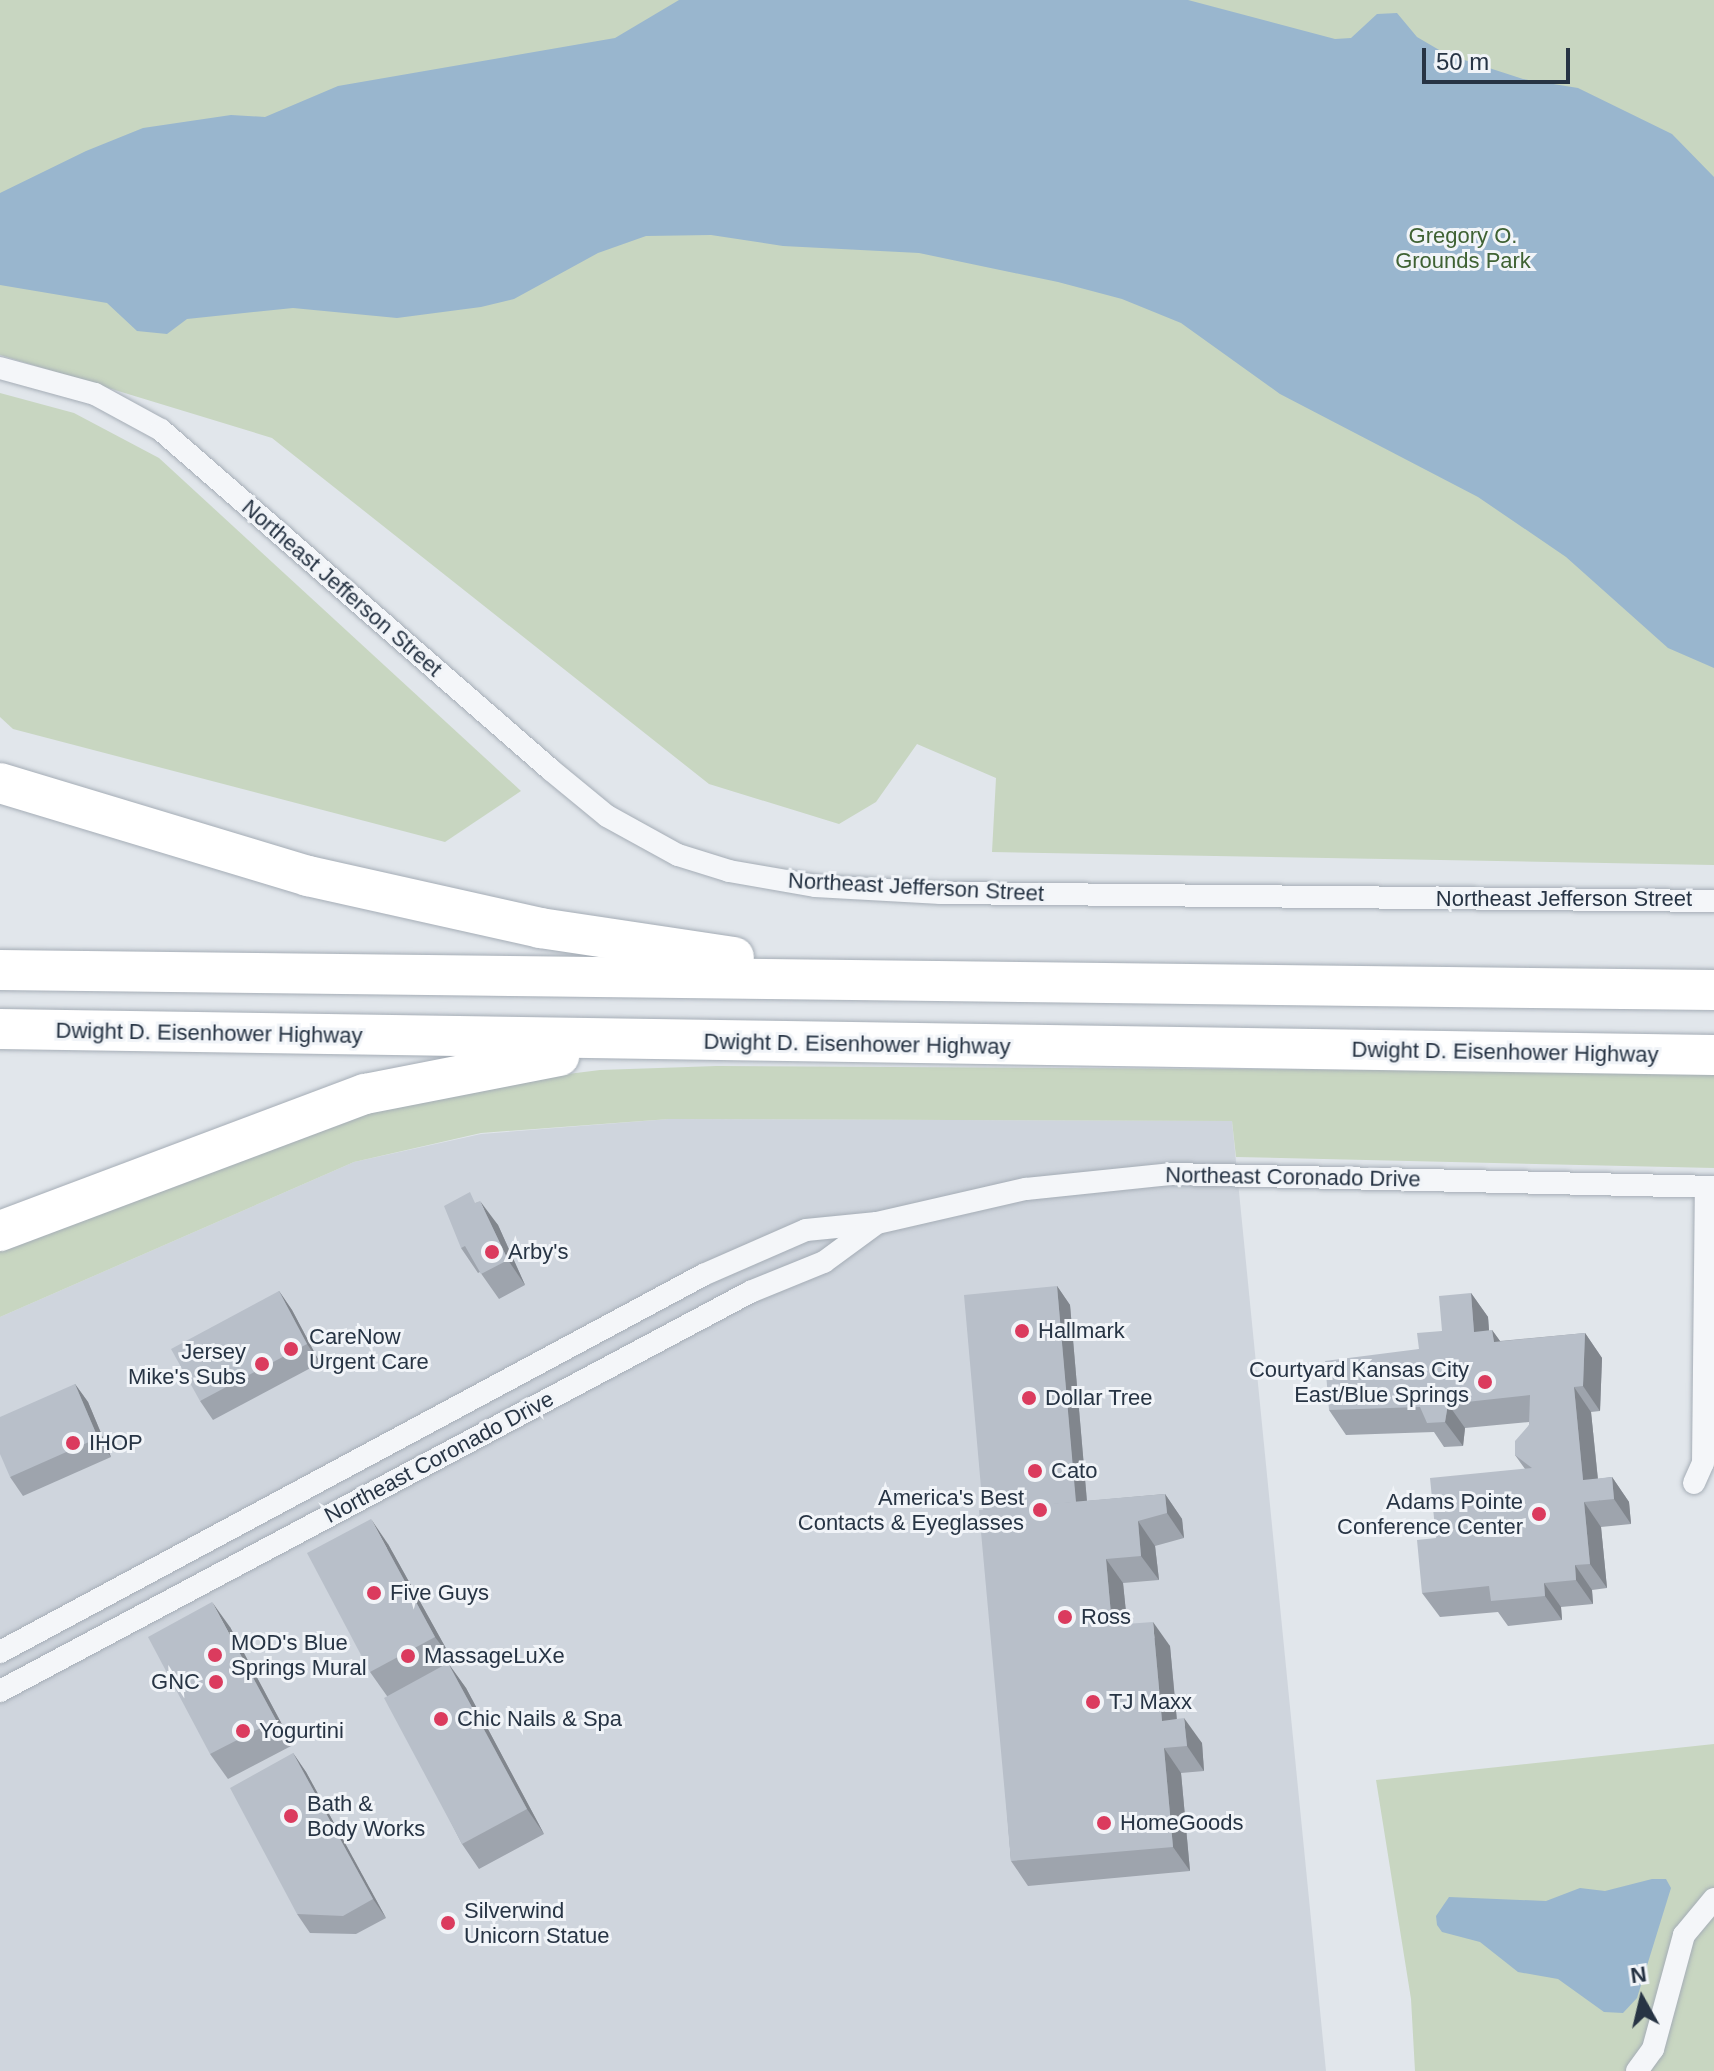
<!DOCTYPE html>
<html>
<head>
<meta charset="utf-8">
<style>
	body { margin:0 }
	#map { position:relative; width:1714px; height:2071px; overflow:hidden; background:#e1e6eb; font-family:Arial,sans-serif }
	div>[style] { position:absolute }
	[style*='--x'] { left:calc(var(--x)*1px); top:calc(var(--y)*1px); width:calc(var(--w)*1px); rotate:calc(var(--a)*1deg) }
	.built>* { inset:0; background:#cfd5dd }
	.green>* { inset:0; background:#c8d6c1 }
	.water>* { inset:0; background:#99b6ce }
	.roads { filter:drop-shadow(0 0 2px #a5adb6) drop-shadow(0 0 2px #a5adb6) }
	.minor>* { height:22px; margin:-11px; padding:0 11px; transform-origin:11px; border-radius:11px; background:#f4f6f9 }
	.motorway>* { height:40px; margin:-20px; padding:0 20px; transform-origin:20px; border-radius:20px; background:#fff }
	.wall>* { inset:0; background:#9ea4ad }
	.shaded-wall>* { inset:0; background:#81868d }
	.building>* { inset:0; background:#b8bfc9 }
	.dots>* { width:22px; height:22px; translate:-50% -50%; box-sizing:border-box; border:4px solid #f1f4f8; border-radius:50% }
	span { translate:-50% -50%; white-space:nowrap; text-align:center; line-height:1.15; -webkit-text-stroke:6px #f1f4f8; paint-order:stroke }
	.park-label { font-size:22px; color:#3f6233 }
	.street-label { font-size:22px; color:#273444 }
	.poi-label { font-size:22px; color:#273444 }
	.left { translate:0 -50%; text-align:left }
	.right { translate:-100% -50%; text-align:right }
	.north { position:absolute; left:1602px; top:1959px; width:80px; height:80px; -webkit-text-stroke:6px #f1f4f8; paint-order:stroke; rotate:352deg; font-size:22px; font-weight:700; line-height:32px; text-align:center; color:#273444 }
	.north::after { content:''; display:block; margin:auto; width:28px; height:36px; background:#273444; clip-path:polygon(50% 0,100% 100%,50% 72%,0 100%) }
	.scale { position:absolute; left:1422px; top:48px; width:148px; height:36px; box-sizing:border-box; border:4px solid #273444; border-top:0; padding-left:10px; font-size:24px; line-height:28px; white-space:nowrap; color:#273444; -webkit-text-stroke:6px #f1f4f8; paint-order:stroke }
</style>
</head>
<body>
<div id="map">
	<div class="built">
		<i style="clip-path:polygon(669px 1119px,1232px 1121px,1326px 2071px,0 2071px,0 1317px,354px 1162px,481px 1134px)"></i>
	</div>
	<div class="green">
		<i style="clip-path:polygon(0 0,1714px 0,1714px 865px,992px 852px,996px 778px,917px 744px,876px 802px,839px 824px,709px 784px,272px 438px,0 355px)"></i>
		<i style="clip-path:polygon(0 393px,74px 413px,159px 458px,521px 791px,445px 842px,13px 729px,0 717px)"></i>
		<i style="clip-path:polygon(717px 1066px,1714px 1072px,1714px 1168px,1236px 1157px,1232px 1121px,669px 1119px,481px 1133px,354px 1162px,0 1317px,0 1247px,276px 1137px,471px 1086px,600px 1070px)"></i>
		<i style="clip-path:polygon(1714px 1744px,1714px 2071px,1415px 2071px,1411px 1999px,1376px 1780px)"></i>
	</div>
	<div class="water">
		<i style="clip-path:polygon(679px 0,1188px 0,1335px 39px,1351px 38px,1377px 14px,1397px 13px,1417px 37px,1446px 54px,1523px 79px,1578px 88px,1672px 134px,1714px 177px,1714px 668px,1668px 648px,1566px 557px,1478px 497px,1280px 394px,1181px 323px,1122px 299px,1058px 282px,919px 253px,783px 246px,711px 235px,646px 236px,598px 253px,514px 299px,481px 307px,397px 318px,293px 308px,187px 319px,167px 334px,137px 331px,107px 303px,0 285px,0 193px,86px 151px,143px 128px,231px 115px,265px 117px,338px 86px,615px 38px)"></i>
		<i style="clip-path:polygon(1652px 1879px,1666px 1879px,1671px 1888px,1637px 1998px,1623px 2013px,1604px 2012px,1558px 1979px,1518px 1972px,1480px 1942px,1442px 1932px,1437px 1925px,1436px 1916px,1449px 1897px,1546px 1901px,1580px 1888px,1605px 1891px)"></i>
	</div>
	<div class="roads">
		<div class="minor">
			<i style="--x:0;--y:368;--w:98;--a:15.3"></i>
			<i style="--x:95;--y:394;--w:75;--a:28.6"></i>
			<i style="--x:161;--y:430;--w:517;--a:41.08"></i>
			<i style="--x:551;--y:770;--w:72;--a:39.4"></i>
			<i style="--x:607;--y:816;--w:81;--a:28.8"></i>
			<i style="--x:678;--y:855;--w:53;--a:17.4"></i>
			<i style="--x:729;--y:871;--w:87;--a:9.9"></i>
			<i style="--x:815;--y:886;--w:126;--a:3.2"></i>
			<i style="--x:941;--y:893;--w:773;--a:0.59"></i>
			<i style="--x:1694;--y:1483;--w:22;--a:-66"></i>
			<i style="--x:1703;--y:1463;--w:276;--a:-89.4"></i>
			<i style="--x:0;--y:1652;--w:798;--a:-28.2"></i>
			<i style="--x:703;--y:1275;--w:112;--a:-23.6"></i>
			<i style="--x:806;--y:1230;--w:71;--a:-5.6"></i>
			<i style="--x:877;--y:1223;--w:153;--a:-12.9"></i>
			<i style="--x:1026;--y:1189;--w:147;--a:-5.9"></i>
			<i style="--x:1172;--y:1174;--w:542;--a:1.37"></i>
			<i style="--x:0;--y:1691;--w:850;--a:-28.01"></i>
			<i style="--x:750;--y:1292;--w:80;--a:-22.1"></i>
			<i style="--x:824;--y:1262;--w:66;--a:-36.3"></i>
			<i style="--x:1637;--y:2071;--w:27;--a:-54"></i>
			<i style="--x:1653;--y:2049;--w:118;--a:-74.8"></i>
			<i style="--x:1684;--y:1935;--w:47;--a:-50.2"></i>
		</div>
		<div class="motorway">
			<i style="--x:0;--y:783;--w:322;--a:16.8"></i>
			<i style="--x:308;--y:876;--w:238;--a:12.6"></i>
			<i style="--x:540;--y:928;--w:196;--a:8.5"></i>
			<i style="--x:0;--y:970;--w:1714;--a:0.67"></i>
			<i style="--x:0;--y:1029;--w:1714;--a:0.87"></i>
			<i style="--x:0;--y:1231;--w:390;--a:-20.6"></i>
			<i style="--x:365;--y:1094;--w:198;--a:-11.1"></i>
		</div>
	</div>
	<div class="wall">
		<i style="clip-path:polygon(477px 1202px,498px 1225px,525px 1285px,499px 1299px,480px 1272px,478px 1273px,461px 1248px)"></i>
		<i style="clip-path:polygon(1057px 1286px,1070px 1305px,1087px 1501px,1165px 1494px,1182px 1519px,1184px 1538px,1155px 1546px,1159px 1580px,1123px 1583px,1127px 1624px,1170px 1646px,1177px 1719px,1202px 1743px,1204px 1771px,1181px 1773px,1190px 1871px,1028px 1886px,1011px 1861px,983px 1510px)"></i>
		<i style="clip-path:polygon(279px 1291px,292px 1310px,320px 1363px,213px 1420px,200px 1401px)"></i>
		<i style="clip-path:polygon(1471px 1293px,1488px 1317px,1489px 1331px,1492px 1330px,1500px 1341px,1585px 1333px,1602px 1358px,1600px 1411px,1591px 1412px,1598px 1479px,1612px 1477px,1629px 1502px,1631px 1524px,1601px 1527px,1607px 1588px,1592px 1590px,1593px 1604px,1561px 1607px,1562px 1620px,1508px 1626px,1498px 1612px,1440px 1617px,1422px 1593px,1436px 1538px,1525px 1469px,1515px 1455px,1529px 1425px,1529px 1422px,1465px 1428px,1463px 1446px,1444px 1447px,1434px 1432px,1346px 1435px,1329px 1410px,1419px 1349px,1442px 1331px)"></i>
		<i style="clip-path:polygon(75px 1384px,88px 1402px,111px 1457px,23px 1496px,10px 1477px)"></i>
		<i style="clip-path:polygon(388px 1544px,453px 1661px,448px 1663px,466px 1688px,544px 1834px,479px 1869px,462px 1844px,387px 1696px,370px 1672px)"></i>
		<i style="clip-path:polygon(230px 1627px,293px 1745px,228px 1779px,210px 1754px)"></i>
		<i style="clip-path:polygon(293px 1753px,306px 1772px,386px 1918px,356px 1934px,310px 1933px,297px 1914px)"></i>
	</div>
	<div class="shaded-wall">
		<i style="clip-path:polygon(480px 1201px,498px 1225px,525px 1285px,508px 1260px)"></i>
		<i style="clip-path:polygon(1057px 1286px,1070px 1305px,1089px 1526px,1076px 1508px)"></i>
		<i style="clip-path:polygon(279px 1291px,292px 1310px,320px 1363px,307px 1344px)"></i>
		<i style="clip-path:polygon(1471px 1293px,1488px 1317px,1491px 1357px,1474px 1332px)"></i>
		<i style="clip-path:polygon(1492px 1330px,1510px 1355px,1494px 1342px)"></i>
		<i style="clip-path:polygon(1585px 1333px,1602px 1358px,1600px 1411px,1583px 1386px)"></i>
		<i style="clip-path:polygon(75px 1384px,88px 1402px,111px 1457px,98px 1438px)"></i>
		<i style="clip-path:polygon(1574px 1387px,1591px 1412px,1600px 1501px,1583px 1480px)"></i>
		<i style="clip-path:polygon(1448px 1404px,1465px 1428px,1463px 1446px,1445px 1422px)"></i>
		<i style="clip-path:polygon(1612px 1477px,1629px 1502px,1631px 1524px,1614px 1499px)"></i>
		<i style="clip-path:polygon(1165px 1494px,1182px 1519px,1184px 1538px,1167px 1513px)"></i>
		<i style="clip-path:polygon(1584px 1502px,1601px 1527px,1607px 1588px,1590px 1564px)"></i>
		<i style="clip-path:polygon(371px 1519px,388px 1544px,453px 1661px,435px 1637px)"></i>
		<i style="clip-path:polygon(1138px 1521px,1155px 1546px,1159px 1580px,1141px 1556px)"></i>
		<i style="clip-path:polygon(1106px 1559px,1123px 1583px,1130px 1650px,1112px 1625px)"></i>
		<i style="clip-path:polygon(1575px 1565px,1592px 1590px,1593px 1604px,1576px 1580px)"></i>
		<i style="clip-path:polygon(1544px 1583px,1561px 1607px,1562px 1620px,1545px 1596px)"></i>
		<i style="clip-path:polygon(212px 1602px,230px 1627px,293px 1745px,276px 1720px)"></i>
		<i style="clip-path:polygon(1153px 1622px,1170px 1646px,1179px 1745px,1162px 1721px)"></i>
		<i style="clip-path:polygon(448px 1663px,466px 1688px,544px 1834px,527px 1809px)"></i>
		<i style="clip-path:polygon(1184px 1718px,1202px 1743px,1204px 1771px,1187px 1746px)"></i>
		<i style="clip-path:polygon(1164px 1748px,1181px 1773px,1190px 1871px,1173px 1847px)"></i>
		<i style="clip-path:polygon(293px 1753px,306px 1772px,386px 1918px,373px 1899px)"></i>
	</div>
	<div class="building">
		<i style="clip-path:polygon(470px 1192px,475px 1203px,480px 1201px,508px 1260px,481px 1274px,465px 1246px,461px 1248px,444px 1206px)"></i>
		<i style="clip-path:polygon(1057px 1286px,1076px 1502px,983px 1510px,964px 1295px)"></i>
		<i style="clip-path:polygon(279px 1291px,307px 1344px,200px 1401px,171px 1349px)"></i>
		<i style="clip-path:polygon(1471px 1293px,1474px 1332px,1492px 1330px,1494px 1342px,1585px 1333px,1583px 1386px,1574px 1387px,1583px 1480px,1612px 1477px,1614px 1499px,1584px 1502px,1590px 1564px,1575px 1565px,1576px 1580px,1544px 1583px,1545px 1596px,1491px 1601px,1489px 1586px,1422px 1593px,1417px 1540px,1436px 1538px,1430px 1478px,1532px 1468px,1515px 1455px,1515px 1441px,1529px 1425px,1530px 1395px,1448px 1404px,1445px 1422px,1427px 1423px,1420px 1407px,1329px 1410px,1325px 1361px,1419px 1349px,1417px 1333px,1442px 1331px,1439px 1296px)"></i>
		<i style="clip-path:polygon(75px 1384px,98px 1438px,10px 1477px,0 1454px,0 1417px)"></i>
		<i style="clip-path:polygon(1165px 1494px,1167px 1513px,1138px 1521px,1141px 1556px,1106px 1559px,1112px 1625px,1153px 1622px,1162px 1721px,1184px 1718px,1187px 1746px,1164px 1748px,1173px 1847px,1011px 1861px,979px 1510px)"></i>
		<i style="clip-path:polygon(371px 1519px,435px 1637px,370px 1672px,307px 1553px)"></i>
		<i style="clip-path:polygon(212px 1602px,276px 1720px,210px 1754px,148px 1637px)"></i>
		<i style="clip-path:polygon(448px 1663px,527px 1809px,462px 1844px,384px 1698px)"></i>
		<i style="clip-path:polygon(293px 1753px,373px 1899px,343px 1916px,297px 1914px,230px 1788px)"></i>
	</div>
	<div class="dots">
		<i style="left:492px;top:1252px;background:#db3b5e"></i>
		<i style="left:1022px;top:1331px;background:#db3b5e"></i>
		<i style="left:291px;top:1349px;background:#db3b5e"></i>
		<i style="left:262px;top:1364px;background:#db3b5e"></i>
		<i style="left:1485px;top:1382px;background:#db3b5e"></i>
		<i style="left:1029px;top:1398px;background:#db3b5e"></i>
		<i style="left:73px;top:1443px;background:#db3b5e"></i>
		<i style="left:1035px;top:1471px;background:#db3b5e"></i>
		<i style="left:1040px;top:1510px;background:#db3b5e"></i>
		<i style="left:1539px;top:1514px;background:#db3b5e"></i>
		<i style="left:374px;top:1593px;background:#db3b5e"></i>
		<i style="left:1065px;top:1617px;background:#db3b5e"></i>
		<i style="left:215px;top:1655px;background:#db3b5e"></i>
		<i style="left:408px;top:1656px;background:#db3b5e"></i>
		<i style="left:216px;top:1682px;background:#db3b5e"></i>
		<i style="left:1093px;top:1702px;background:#db3b5e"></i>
		<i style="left:441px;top:1719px;background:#db3b5e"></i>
		<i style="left:243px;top:1731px;background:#db3b5e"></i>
		<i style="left:291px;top:1816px;background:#db3b5e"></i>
		<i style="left:1104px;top:1823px;background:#db3b5e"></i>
		<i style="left:448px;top:1923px;background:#db3b5e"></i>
	</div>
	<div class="park-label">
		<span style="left:1463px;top:248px">Gregory O.<br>Grounds Park</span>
	</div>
	<div class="street-label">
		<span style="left:342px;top:588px;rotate:41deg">Northeast Jefferson Street</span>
		<span style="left:916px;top:887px;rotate:3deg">Northeast Jefferson Street</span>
		<span style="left:1564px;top:899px">Northeast Jefferson Street</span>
		<span style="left:209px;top:1033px;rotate:1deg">Dwight D. Eisenhower Highway</span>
		<span style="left:857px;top:1044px;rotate:1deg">Dwight D. Eisenhower Highway</span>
		<span style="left:1505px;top:1052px;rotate:1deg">Dwight D. Eisenhower Highway</span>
		<span style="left:1293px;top:1177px;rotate:1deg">Northeast Coronado Drive</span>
		<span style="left:439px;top:1457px;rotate:-28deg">Northeast Coronado Drive</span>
	</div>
	<div class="poi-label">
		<span class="left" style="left:508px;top:1252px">Arby's</span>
		<span class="left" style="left:1038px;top:1331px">Hallmark</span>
		<span class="left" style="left:309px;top:1349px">CareNow<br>Urgent Care</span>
		<span class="right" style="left:246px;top:1364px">Jersey<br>Mike's Subs</span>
		<span class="right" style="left:1469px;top:1382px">Courtyard Kansas City<br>East/Blue Springs</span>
		<span class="left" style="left:1045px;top:1398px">Dollar Tree</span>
		<span class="left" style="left:89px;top:1443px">IHOP</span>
		<span class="left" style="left:1051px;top:1471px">Cato</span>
		<span class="right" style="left:1024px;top:1510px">America's Best<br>Contacts &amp; Eyeglasses</span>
		<span class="right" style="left:1523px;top:1514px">Adams Pointe<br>Conference Center</span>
		<span class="left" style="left:390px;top:1593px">Five Guys</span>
		<span class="left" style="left:1081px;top:1617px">Ross</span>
		<span class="left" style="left:231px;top:1655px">MOD's Blue<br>Springs Mural</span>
		<span class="left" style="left:424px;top:1656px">MassageLuXe</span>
		<span class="right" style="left:200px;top:1682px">GNC</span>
		<span class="left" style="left:1109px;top:1702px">TJ Maxx</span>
		<span class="left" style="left:457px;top:1719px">Chic Nails &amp; Spa</span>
		<span class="left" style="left:259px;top:1731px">Yogurtini</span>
		<span class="left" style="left:307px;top:1816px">Bath &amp;<br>Body Works</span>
		<span class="left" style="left:1120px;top:1823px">HomeGoods</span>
		<span class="left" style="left:464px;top:1923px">Silverwind<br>Unicorn Statue</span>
	</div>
	<div class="north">N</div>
	<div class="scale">50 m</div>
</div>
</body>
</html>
